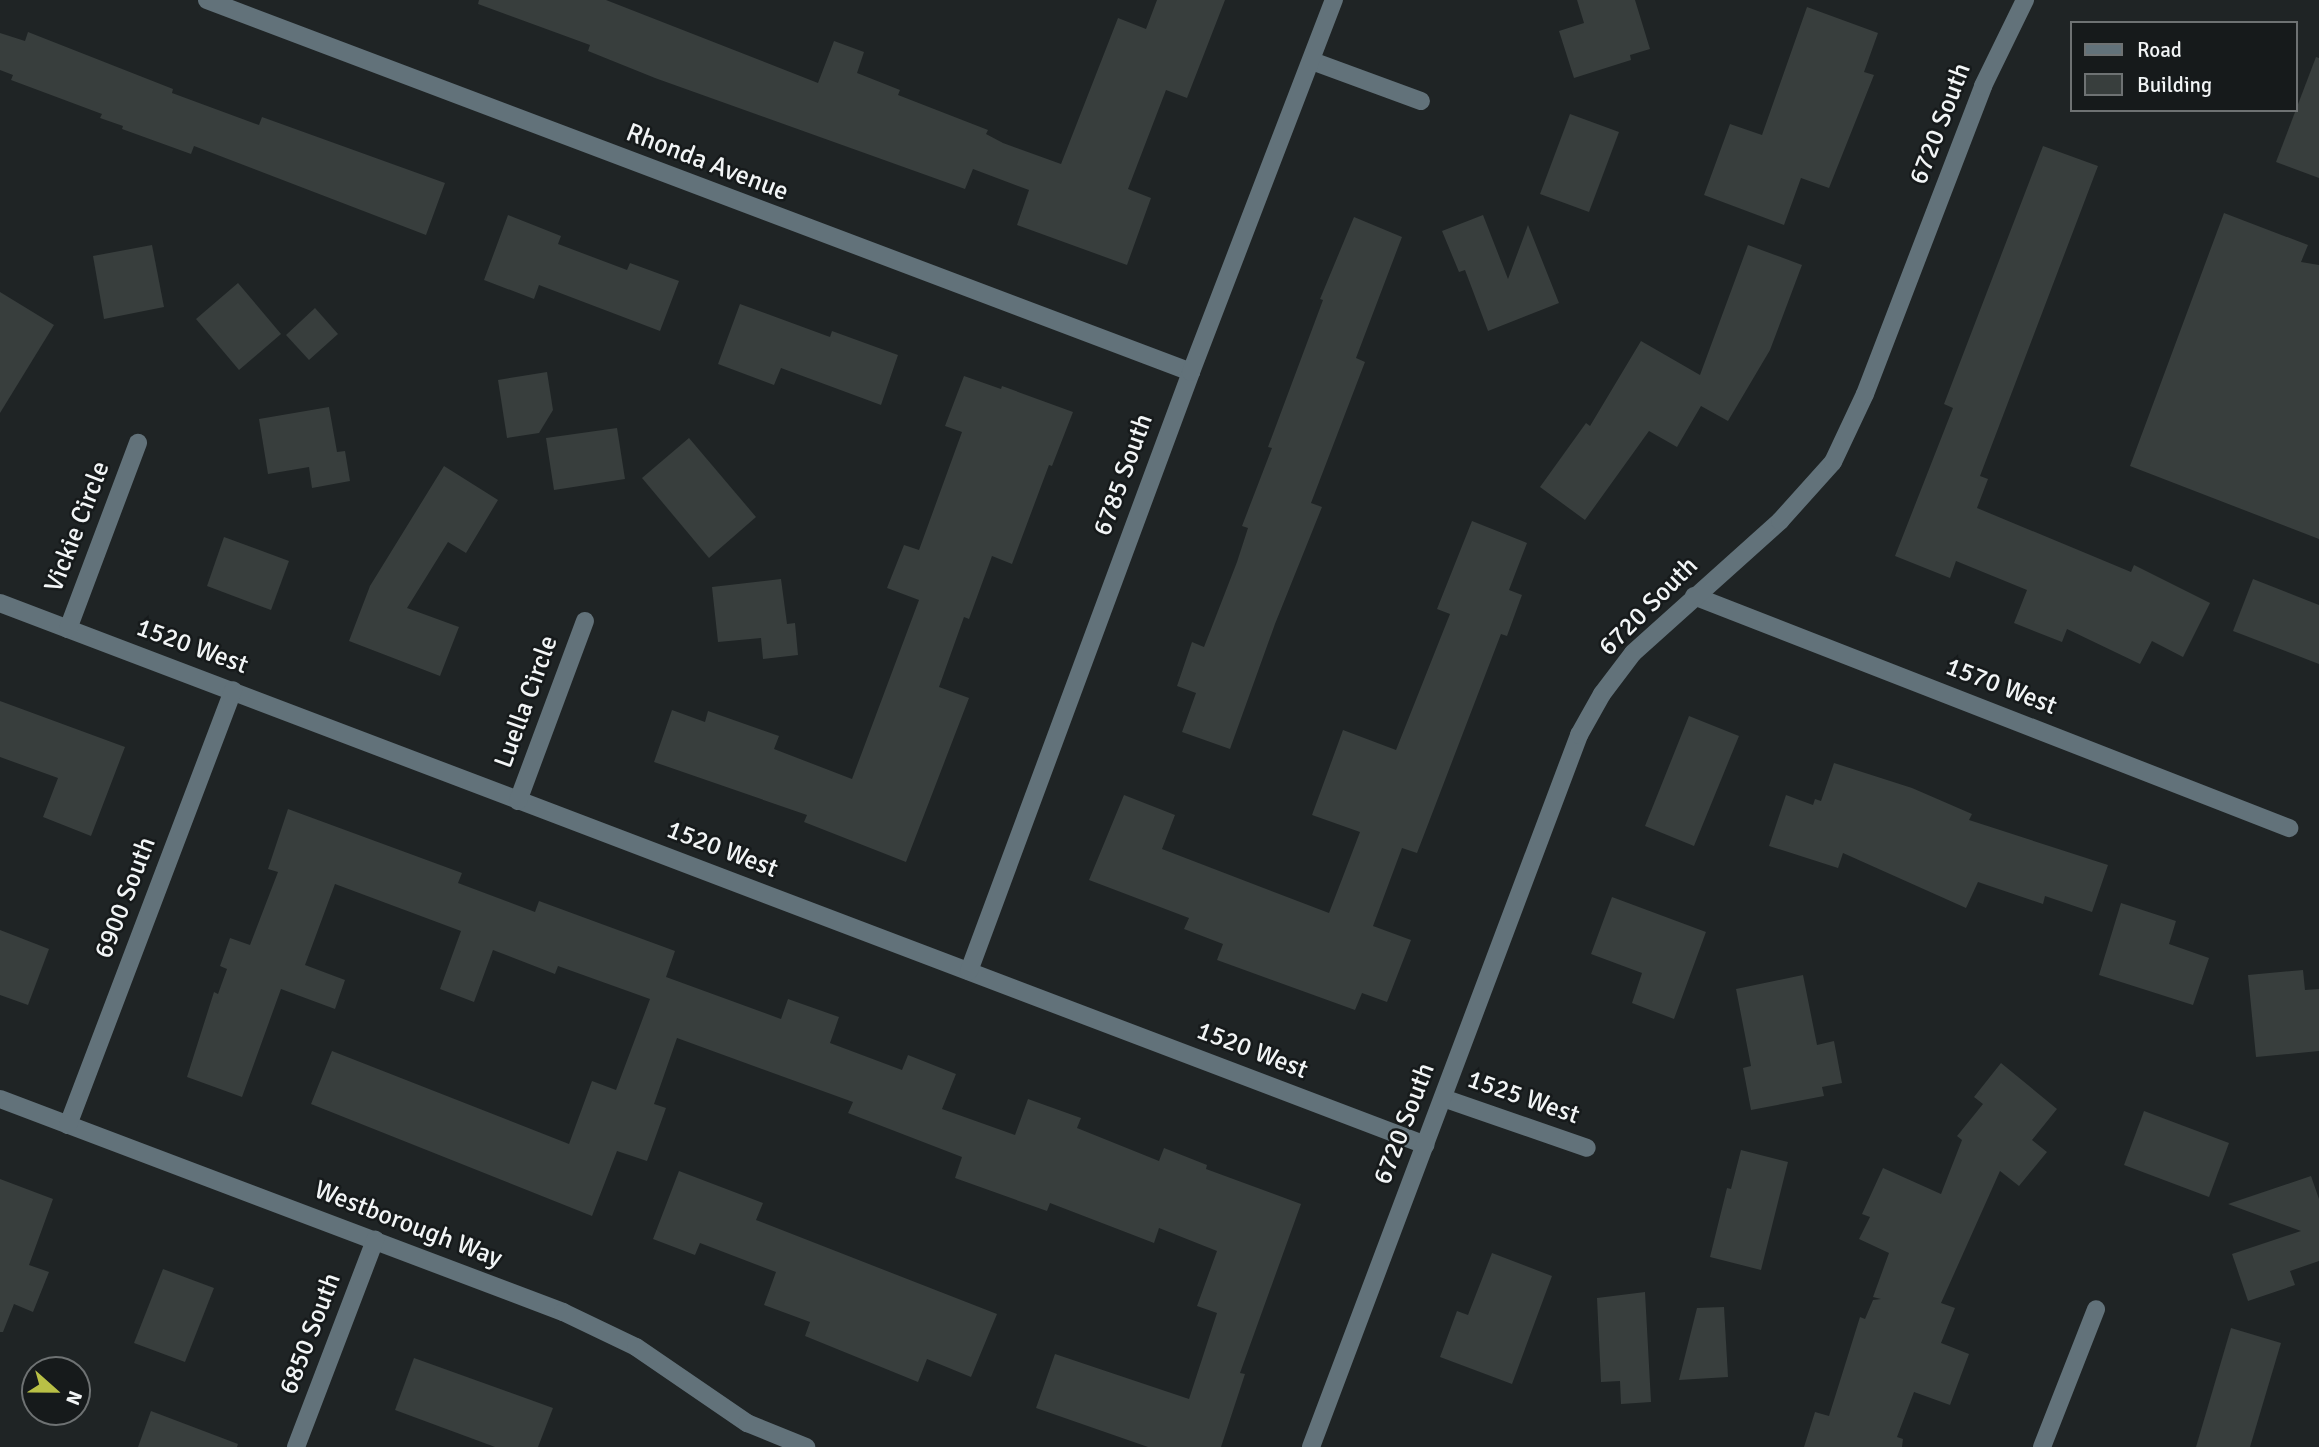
<!DOCTYPE html>
<html>
<head>
<meta charset="utf-8">
<style>
	body { margin:0 }
	#map { position:relative; width:2319px; height:1447px; overflow:hidden; background:#1f2425; font-family:Signika,sans-serif }
	div>[style] { position:absolute }
	[style*='--x'] { left:calc(var(--x)*1px); top:calc(var(--y)*1px); width:calc(var(--w)*1px); rotate:calc(var(--a)*1deg) }
	.building>* { inset:0; background:#383e3d }
	.minor>* { height:18px; margin:-9px; padding:0 9px; transform-origin:9px; border-radius:9px; background:#62727a }
	span { translate:-50% -50%; white-space:nowrap; text-align:center; line-height:1.15; -webkit-text-stroke:5px #161a1b; paint-order:stroke }
	.street-label { font-size:26px; color:#f2f5f6 }
	.legend { position:absolute; left:2070px; top:21px; width:228px; height:91px; box-sizing:border-box; background:#161a1b; border:2px solid #6e7273; margin:0; padding:9px 12px; list-style:none; font-size:21px; color:#f2f5f6 }
	.legend li { display:flex; align-items:center; gap:14px; height:35px }
	.legend b { width:35px; border:2px solid #6e7273 }
	.north { position:absolute; left:21px; top:1356px; width:70px; height:70px; box-sizing:border-box; background:#161a1b; border:2px solid #6e7273; border-radius:50%; rotate:111deg; font-size:19px; font-weight:700; line-height:28px; text-align:center; color:#f2f5f6 }
	.north::after { content:''; display:block; margin:auto; width:24px; height:32px; background:#b9c046; clip-path:polygon(50% 0,100% 100%,50% 72%,0 100%) }
</style>
</head>
<body>
<div id="map">
	<div class="building">
		<i style="clip-path:polygon(479px 0,606px 0,818px 83px,834px 41px,864px 52px,857px 73px,900px 90px,898px 95px,988px 130px,986px 134px,1003px 143px,1061px 164px,1118px 18px,1146px 29px,1157px 0,1225px 0,1187px 98px,1166px 90px,1128px 189px,1151px 198px,1127px 265px,1017px 225px,1029px 190px,973px 169px,965px 189px,655px 78px,588px 51px,590px 45px,478px 4px)"></i>
		<i style="clip-path:polygon(1577px 0,1635px 0,1650px 49px,1630px 55px,1631px 60px,1574px 78px,1559px 31px,1584px 23px)"></i>
		<i style="clip-path:polygon(1807px 7px,1878px 33px,1864px 72px,1874px 75px,1829px 188px,1801px 178px,1784px 225px,1704px 195px,1730px 124px,1762px 135px)"></i>
		<i style="clip-path:polygon(28px 32px,173px 89px,172px 93px,259px 125px,262px 117px,445px 183px,426px 235px,194px 146px,191px 154px,122px 129px,123px 126px,100px 118px,102px 114px,11px 80px,13px 75px,0 70px,0 33px,25px 41px)"></i>
		<i style="clip-path:polygon(2316px 57px,2319px 58px,2319px 178px,2276px 162px)"></i>
		<i style="clip-path:polygon(1570px 114px,1619px 132px,1589px 212px,1540px 194px)"></i>
		<i style="clip-path:polygon(2043px 146px,2098px 166px,1980px 476px,1988px 479px,1977px 508px,2131px 572px,2134px 565px,2210px 603px,2183px 657px,2152px 641px,2140px 664px,2067px 629px,2062px 642px,2014px 623px,2027px 590px,1956px 561px,1950px 578px,1895px 556px,1953px 408px,1944px 404px)"></i>
		<i style="clip-path:polygon(2224px 213px,2308px 245px,2301px 262px,2319px 265px,2319px 539px,2130px 466px)"></i>
		<i style="clip-path:polygon(508px 215px,561px 236px,558px 244px,627px 270px,630px 263px,679px 281px,660px 331px,539px 285px,534px 299px,484px 280px)"></i>
		<i style="clip-path:polygon(1483px 215px,1508px 279px,1528px 225px,1559px 303px,1488px 331px,1465px 270px,1459px 272px,1442px 231px)"></i>
		<i style="clip-path:polygon(1354px 217px,1402px 237px,1356px 358px,1365px 362px,1311px 503px,1322px 507px,1275px 624px,1230px 749px,1182px 732px,1196px 693px,1177px 686px,1192px 642px,1204px 647px,1237px 562px,1248px 528px,1242px 526px,1272px 448px,1268px 447px,1323px 300px,1320px 299px)"></i>
		<i style="clip-path:polygon(152px 245px,164px 307px,104px 319px,93px 256px)"></i>
		<i style="clip-path:polygon(1748px 245px,1802px 265px,1770px 350px,1728px 421px,1701px 406px,1677px 447px,1649px 431px,1585px 520px,1540px 487px,1586px 423px,1590px 426px,1641px 341px,1700px 375px)"></i>
		<i style="clip-path:polygon(238px 283px,281px 334px,239px 370px,196px 319px)"></i>
		<i style="clip-path:polygon(0 292px,54px 325px,0 413px)"></i>
		<i style="clip-path:polygon(740px 304px,830px 337px,832px 331px,898px 355px,881px 405px,781px 368px,774px 385px,718px 364px)"></i>
		<i style="clip-path:polygon(315px 308px,338px 334px,309px 360px,286px 335px)"></i>
		<i style="clip-path:polygon(547px 372px,553px 410px,539px 433px,507px 438px,498px 380px)"></i>
		<i style="clip-path:polygon(964px 376px,1001px 389px,1002px 386px,1073px 412px,1052px 466px,1049px 465px,1012px 564px,992px 556px,969px 619px,964px 617px,939px 687px,969px 698px,906px 862px,804px 822px,807px 815px,654px 762px,672px 710px,705px 722px,708px 711px,779px 736px,774px 749px,852px 779px,919px 600px,887px 588px,904px 545px,919px 550px,962px 432px,945px 426px)"></i>
		<i style="clip-path:polygon(329px 407px,337px 452px,345px 451px,350px 481px,312px 488px,309px 467px,268px 474px,259px 419px)"></i>
		<i style="clip-path:polygon(617px 428px,625px 479px,554px 490px,546px 438px)"></i>
		<i style="clip-path:polygon(689px 438px,756px 517px,709px 558px,642px 478px)"></i>
		<i style="clip-path:polygon(444px 466px,498px 500px,466px 553px,448px 542px,407px 608px,459px 627px,440px 676px,349px 641px,370px 586px)"></i>
		<i style="clip-path:polygon(1472px 521px,1527px 543px,1509px 590px,1522px 595px,1507px 636px,1501px 634px,1417px 853px,1402px 848px,1373px 926px,1411px 940px,1387px 1002px,1362px 993px,1355px 1010px,1217px 960px,1223px 944px,1184px 929px,1189px 918px,1089px 880px,1124px 795px,1175px 815px,1162px 849px,1329px 913px,1360px 832px,1312px 815px,1343px 730px,1396px 750px,1450px 614px,1437px 609px)"></i>
		<i style="clip-path:polygon(224px 537px,289px 561px,271px 610px,207px 586px)"></i>
		<i style="clip-path:polygon(781px 579px,787px 624px,795px 623px,798px 655px,763px 659px,761px 638px,718px 642px,712px 587px)"></i>
		<i style="clip-path:polygon(2253px 579px,2319px 605px,2319px 664px,2233px 631px)"></i>
		<i style="clip-path:polygon(0 701px,125px 747px,91px 836px,43px 817px,58px 778px,0 757px)"></i>
		<i style="clip-path:polygon(1689px 716px,1739px 736px,1694px 846px,1645px 826px)"></i>
		<i style="clip-path:polygon(1834px 763px,1912px 788px,1972px 814px,1969px 820px,2108px 865px,2092px 912px,2045px 896px,2043px 904px,1978px 882px,1966px 908px,1843px 853px,1838px 868px,1769px 846px,1786px 795px,1813px 805px,1815px 799px,1821px 801px)"></i>
		<i style="clip-path:polygon(288px 809px,462px 873px,458px 883px,535px 912px,539px 901px,675px 951px,666px 977px,781px 1019px,788px 999px,839px 1017px,830px 1043px,902px 1070px,908px 1055px,956px 1074px,942px 1109px,1015px 1135px,1028px 1099px,1081px 1118px,1077px 1128px,1159px 1161px,1164px 1148px,1207px 1165px,1206px 1169px,1301px 1204px,1240px 1373px,1245px 1374px,1221px 1447px,1148px 1447px,1036px 1408px,1055px 1354px,1189px 1399px,1217px 1313px,1197px 1306px,1217px 1251px,1159px 1228px,1154px 1243px,1050px 1203px,1047px 1211px,955px 1178px,962px 1157px,848px 1113px,853px 1102px,677px 1038px,654px 1104px,666px 1108px,647px 1161px,617px 1151px,592px 1216px,311px 1104px,332px 1051px,569px 1144px,592px 1081px,616px 1090px,650px 999px,558px 966px,555px 974px,493px 950px,474px 1002px,440px 989px,461px 931px,335px 884px,305px 965px,345px 980px,335px 1009px,281px 989px,242px 1097px,187px 1077px,214px 992px,218px 994px,227px 969px,220px 966px,230px 938px,250px 945px,278px 872px,268px 869px)"></i>
		<i style="clip-path:polygon(1612px 897px,1706px 932px,1674px 1019px,1632px 1003px,1642px 973px,1591px 954px)"></i>
		<i style="clip-path:polygon(2121px 903px,2176px 921px,2169px 944px,2209px 958px,2193px 1005px,2099px 975px)"></i>
		<i style="clip-path:polygon(0 930px,49px 949px,28px 1005px,0 995px)"></i>
		<i style="clip-path:polygon(2303px 970px,2305px 990px,2319px 989px,2319px 1051px,2256px 1057px,2248px 975px)"></i>
		<i style="clip-path:polygon(1803px 975px,1817px 1045px,1834px 1041px,1842px 1083px,1822px 1087px,1824px 1096px,1751px 1110px,1743px 1068px,1751px 1066px,1736px 989px)"></i>
		<i style="clip-path:polygon(2001px 1063px,2057px 1109px,2032px 1140px,2047px 1152px,2019px 1186px,2000px 1171px,1941px 1303px,1955px 1308px,1941px 1343px,1969px 1354px,1950px 1405px,1914px 1392px,1897px 1437px,1903px 1439px,1902px 1447px,1804px 1447px,1815px 1412px,1829px 1416px,1860px 1317px,1865px 1319px,1873px 1300px,1881px 1299px,1873px 1297px,1889px 1253px,1859px 1239px,1870px 1217px,1862px 1214px,1883px 1168px,1941px 1194px,1962px 1140px,1957px 1136px,1983px 1104px,1974px 1097px)"></i>
		<i style="clip-path:polygon(2144px 1111px,2229px 1143px,2209px 1197px,2124px 1165px)"></i>
		<i style="clip-path:polygon(1741px 1150px,1788px 1162px,1761px 1270px,1710px 1257px,1727px 1188px,1731px 1189px)"></i>
		<i style="clip-path:polygon(679px 1171px,763px 1203px,756px 1220px,997px 1314px,971px 1377px,927px 1359px,918px 1382px,805px 1336px,810px 1322px,764px 1305px,776px 1272px,700px 1243px,695px 1255px,653px 1239px)"></i>
		<i style="clip-path:polygon(2311px 1176px,2319px 1199px,2319px 1261px,2290px 1271px,2295px 1285px,2248px 1301px,2232px 1254px,2301px 1231px,2228px 1204px)"></i>
		<i style="clip-path:polygon(0 1179px,53px 1199px,29px 1265px,49px 1272px,33px 1312px,14px 1304px,3px 1332px,0 1332px)"></i>
		<i style="clip-path:polygon(1492px 1253px,1552px 1276px,1512px 1384px,1440px 1357px,1457px 1311px,1468px 1315px)"></i>
		<i style="clip-path:polygon(163px 1269px,214px 1288px,185px 1362px,134px 1343px)"></i>
		<i style="clip-path:polygon(1645px 1292px,1651px 1402px,1621px 1404px,1620px 1381px,1601px 1382px,1597px 1298px)"></i>
		<i style="clip-path:polygon(1724px 1307px,1728px 1377px,1679px 1380px,1697px 1308px)"></i>
		<i style="clip-path:polygon(2231px 1328px,2281px 1343px,2250px 1447px,2196px 1447px)"></i>
		<i style="clip-path:polygon(414px 1358px,553px 1408px,538px 1447px,495px 1447px,395px 1410px)"></i>
		<i style="clip-path:polygon(151px 1411px,238px 1444px,237px 1447px,138px 1447px)"></i>
	</div>
	<div class="minor">
		<i style="--x:207;--y:0;--w:1052;--a:20.71"></i>
		<i style="--x:1312;--y:61;--w:116;--a:20.2"></i>
		<i style="--x:1694;--y:596;--w:639;--a:21.3"></i>
		<i style="--x:0;--y:603;--w:1525;--a:20.82"></i>
		<i style="--x:68;--y:629;--w:199;--a:-69.4"></i>
		<i style="--x:518;--y:801;--w:192;--a:-69.6"></i>
		<i style="--x:969;--y:971;--w:639;--a:-69.66"></i>
		<i style="--x:1191;--y:372;--w:399;--a:-69"></i>
		<i style="--x:1443;--y:1098;--w:152;--a:19.1"></i>
		<i style="--x:0;--y:1099;--w:602;--a:20.72"></i>
		<i style="--x:563;--y:1312;--w:81;--a:25.6"></i>
		<i style="--x:636;--y:1347;--w:135;--a:34.4"></i>
		<i style="--x:747;--y:1423;--w:64;--a:22.1"></i>
		<i style="--x:68;--y:1125;--w:465;--a:-69.2"></i>
		<i style="--x:296;--y:1447;--w:222;--a:-69.1"></i>
		<i style="--x:1311;--y:1447;--w:761;--a:-69.37"></i>
		<i style="--x:1579;--y:735;--w:47;--a:-60.7"></i>
		<i style="--x:1602;--y:694;--w:51;--a:-52.9"></i>
		<i style="--x:1633;--y:653;--w:198;--a:-41.9"></i>
		<i style="--x:1780;--y:521;--w:79;--a:-48.1"></i>
		<i style="--x:1833;--y:462;--w:75;--a:-64.8"></i>
		<i style="--x:1865;--y:394;--w:330;--a:-69"></i>
		<i style="--x:1983;--y:86;--w:96;--a:-64"></i>
		<i style="--x:2042;--y:1447;--w:148;--a:-68.6"></i>
	</div>
	<div class="street-label">
		<span style="left:1941px;top:124px;rotate:-69deg">6720 South</span>
		<span style="left:707px;top:163px;rotate:21deg">Rhonda Avenue</span>
		<span style="left:1124px;top:475px;rotate:-70deg">6785 South</span>
		<span style="left:78px;top:527px;rotate:-69deg">Vickie Circle</span>
		<span style="left:1649px;top:607px;rotate:-45deg">6720 South</span>
		<span style="left:192px;top:647px;rotate:20deg">1520 West</span>
		<span style="left:2001px;top:687px;rotate:21deg">1570 West</span>
		<span style="left:527px;top:702px;rotate:-70deg">Luella Circle</span>
		<span style="left:722px;top:850px;rotate:21deg">1520 West</span>
		<span style="left:126px;top:898px;rotate:-69deg">6900 South</span>
		<span style="left:1252px;top:1051px;rotate:21deg">1520 West</span>
		<span style="left:1523px;top:1098px;rotate:19deg">1525 West</span>
		<span style="left:1405px;top:1124px;rotate:-69deg">6720 South</span>
		<span style="left:408px;top:1225px;rotate:21deg">Westborough Way</span>
		<span style="left:311px;top:1334px;rotate:-69deg">6850 South</span>
	</div>
	<ul class="legend">
	<li><b style="height:9px;background:#62727a"></b>Road</li>
	<li><b style="height:19px;background:#383e3d"></b>Building</li>
	</ul>
	<div class="north">N</div>
</div>
</body>
</html>
